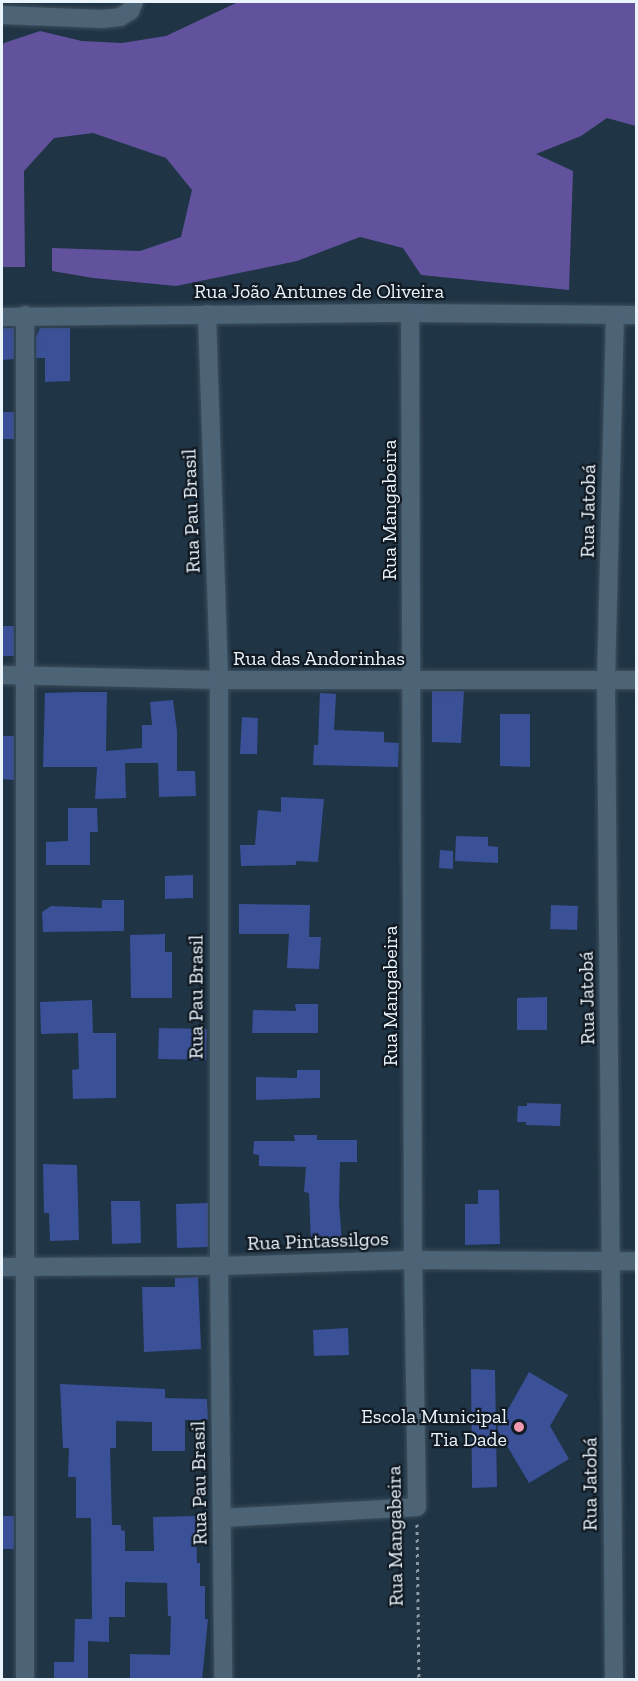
<!DOCTYPE html>
<html>
<head>
<meta charset="utf-8">
<style>
	body { margin:0 }
	#map { position:relative; width:638px; height:1681px; overflow:hidden; background:#1f3445; font-family:"Zilla Slab",serif }
	div>[style] { position:absolute }
	[style*='--x'] { left:calc(var(--x)*1px); top:calc(var(--y)*1px); width:calc(var(--w)*1px); rotate:calc(var(--a)*1deg) }
	.forest>* { inset:0; background:#62519d }
	.building>* { inset:0; background:#3a5097 }
	.path>* { height:3px; margin-top:-1.5px; transform-origin:0; background:repeating-linear-gradient(90deg,#8b9aa6 0 3px,transparent 0 7.5px) }
	.roads { filter:drop-shadow(0 0 2px #3d4f5d) drop-shadow(0 0 2px #3d4f5d) }
	.minor>* { height:18px; margin:-9px; padding:0 9px; transform-origin:9px; border-radius:9px; background:#4d6376 }
	.dots>* { width:16px; height:16px; translate:-50% -50%; box-sizing:border-box; border:3px solid #111a22; border-radius:50% }
	span { translate:-50% -50%; white-space:nowrap; text-align:center; line-height:1.15; -webkit-text-stroke:4.5px #111a22; paint-order:stroke }
	.street-label { font-size:20px; color:#eaf4fd }
	.poi-label { font-size:20px; color:#eaf4fd }
	.right { translate:-100% -50%; text-align:right }
	.frame { position:absolute; inset:0; border:3px solid #eaf4fd; pointer-events:none }
</style>
</head>
<body>
<div id="map">
	<div class="forest">
		<i style="clip-path:polygon(238px 2px,636px 2px,636px 126px,607px 118px,581px 136px,536px 154px,573px 171px,569px 290px,421px 275px,403px 248px,360px 237px,297px 261px,176px 286px,93px 278px,52px 271px,52px 248px,140px 251px,181px 237px,192px 190px,166px 158px,93px 133px,54px 138px,24px 171px,25px 267px,2px 267px,2px 47px,4px 43px,40px 31px,82px 41px,122px 43px,166px 36px)"></i>
	</div>
	<div class="building">
		<i style="clip-path:polygon(2px 328px,14px 328px,14px 359px,2px 360px)"></i>
		<i style="clip-path:polygon(40px 328px,70px 328px,70px 381px,45px 382px,45px 358px,36px 358px,36px 337px)"></i>
		<i style="clip-path:polygon(2px 412px,14px 412px,14px 439px,2px 439px)"></i>
		<i style="clip-path:polygon(2px 626px,14px 626px,14px 656px,2px 656px)"></i>
		<i style="clip-path:polygon(432px 691px,464px 691px,461px 743px,432px 742px)"></i>
		<i style="clip-path:polygon(78px 692px,107px 692px,106px 751px,142px 748px,142px 725px,152px 725px,150px 702px,173px 700px,177px 731px,177px 771px,195px 771px,196px 796px,159px 797px,158px 763px,125px 763px,126px 798px,95px 799px,97px 767px,43px 767px,45px 693px)"></i>
		<i style="clip-path:polygon(320px 693px,336px 694px,334px 730px,384px 732px,384px 742px,399px 743px,398px 767px,313px 765px,314px 745px,318px 745px)"></i>
		<i style="clip-path:polygon(500px 714px,530px 714px,530px 767px,500px 766px)"></i>
		<i style="clip-path:polygon(242px 717px,258px 718px,257px 754px,240px 754px)"></i>
		<i style="clip-path:polygon(2px 736px,14px 736px,14px 780px,2px 779px)"></i>
		<i style="clip-path:polygon(281px 797px,324px 799px,318px 862px,296px 861px,296px 865px,241px 866px,240px 845px,255px 845px,258px 810px,281px 812px)"></i>
		<i style="clip-path:polygon(68px 808px,97px 808px,98px 832px,90px 832px,90px 865px,46px 865px,46px 842px,68px 841px)"></i>
		<i style="clip-path:polygon(456px 836px,488px 837px,488px 846px,498px 847px,498px 863px,455px 861px)"></i>
		<i style="clip-path:polygon(440px 850px,453px 851px,453px 869px,439px 868px)"></i>
		<i style="clip-path:polygon(193px 875px,193px 898px,165px 899px,165px 876px)"></i>
		<i style="clip-path:polygon(102px 900px,124px 900px,124px 931px,43px 932px,42px 912px,51px 906px,102px 908px)"></i>
		<i style="clip-path:polygon(239px 904px,310px 905px,309px 937px,321px 937px,319px 969px,287px 968px,289px 934px,239px 934px)"></i>
		<i style="clip-path:polygon(551px 905px,578px 906px,577px 930px,550px 929px)"></i>
		<i style="clip-path:polygon(165px 934px,165px 952px,172px 952px,172px 998px,131px 998px,130px 935px)"></i>
		<i style="clip-path:polygon(547px 997px,547px 1030px,517px 1030px,517px 998px)"></i>
		<i style="clip-path:polygon(92px 1000px,93px 1033px,116px 1033px,116px 1098px,73px 1099px,72px 1070px,79px 1069px,78px 1033px,41px 1034px,40px 1002px)"></i>
		<i style="clip-path:polygon(295px 1004px,318px 1004px,318px 1033px,252px 1033px,253px 1010px,296px 1011px)"></i>
		<i style="clip-path:polygon(159px 1028px,207px 1029px,206px 1060px,158px 1059px)"></i>
		<i style="clip-path:polygon(297px 1070px,320px 1070px,320px 1098px,256px 1100px,256px 1077px,297px 1078px)"></i>
		<i style="clip-path:polygon(527px 1103px,561px 1104px,560px 1126px,526px 1125px,526px 1122px,517px 1122px,518px 1106px,527px 1106px)"></i>
		<i style="clip-path:polygon(294px 1135px,317px 1135px,317px 1140px,357px 1140px,357px 1162px,340px 1162px,339px 1203px,342px 1243px,311px 1244px,309px 1193px,304px 1192px,306px 1167px,259px 1166px,259px 1155px,253px 1154px,254px 1141px,295px 1141px)"></i>
		<i style="clip-path:polygon(43px 1164px,77px 1165px,79px 1240px,50px 1241px,49px 1213px,44px 1213px)"></i>
		<i style="clip-path:polygon(478px 1190px,499px 1190px,500px 1244px,465px 1245px,465px 1204px,478px 1204px)"></i>
		<i style="clip-path:polygon(111px 1201px,140px 1201px,141px 1243px,112px 1244px)"></i>
		<i style="clip-path:polygon(208px 1203px,208px 1247px,177px 1248px,176px 1204px)"></i>
		<i style="clip-path:polygon(198px 1277px,201px 1349px,144px 1352px,142px 1287px,175px 1287px,175px 1278px)"></i>
		<i style="clip-path:polygon(348px 1328px,349px 1355px,314px 1356px,313px 1330px)"></i>
		<i style="clip-path:polygon(471px 1369px,495px 1370px,497px 1487px,472px 1488px)"></i>
		<i style="clip-path:polygon(529px 1372px,568px 1395px,550px 1426px,569px 1459px,529px 1483px,497px 1429px)"></i>
		<i style="clip-path:polygon(60px 1384px,165px 1389px,165px 1398px,207px 1399px,208px 1420px,185px 1420px,185px 1451px,152px 1451px,152px 1422px,116px 1421px,116px 1448px,110px 1448px,112px 1525px,121px 1525px,121px 1530px,125px 1531px,125px 1551px,154px 1551px,153px 1517px,196px 1516px,197px 1563px,200px 1563px,200px 1586px,205px 1586px,205px 1619px,208px 1619px,202px 1680px,130px 1680px,130px 1654px,170px 1655px,171px 1616px,168px 1616px,167px 1583px,125px 1582px,125px 1617px,109px 1617px,109px 1642px,88px 1641px,88px 1680px,54px 1680px,54px 1662px,74px 1662px,75px 1619px,92px 1619px,91px 1518px,76px 1518px,76px 1477px,68px 1477px,69px 1448px,63px 1448px)"></i>
		<i style="clip-path:polygon(2px 1516px,14px 1516px,14px 1549px,2px 1549px)"></i>
	</div>
	<div class="path">
		<i style="--x:417;--y:1524;--w:156;--a:89.3"></i>
	</div>
	<div class="roads">
		<div class="minor">
			<i style="--x:2;--y:15;--w:100;--a:2.3"></i>
			<i style="--x:102;--y:19;--w:18;--a:-6"></i>
			<i style="--x:120;--y:17;--w:12;--a:-31"></i>
			<i style="--x:130;--y:11;--w:10;--a:-66"></i>
			<i style="--x:207;--y:314;--w:366;--a:88.1"></i>
			<i style="--x:219;--y:680;--w:586;--a:90"></i>
			<i style="--x:219;--y:1266;--w:414;--a:89.4"></i>
			<i style="--x:25;--y:315;--w:1365;--a:90"></i>
			<i style="--x:2;--y:317;--w:408;--a:-0.6"></i>
			<i style="--x:410;--y:313;--w:226;--a:0.5"></i>
			<i style="--x:2;--y:675;--w:217;--a:1.3"></i>
			<i style="--x:219;--y:680;--w:417;--a:0"></i>
			<i style="--x:2;--y:1267;--w:217;--a:-0.3"></i>
			<i style="--x:219;--y:1266;--w:194;--a:-1.8"></i>
			<i style="--x:413;--y:1260;--w:223;--a:0.3"></i>
			<i style="--x:222;--y:1518;--w:195;--a:-3.2"></i>
			<i style="--x:417;--y:1507;--w:247;--a:-90.9"></i>
			<i style="--x:413;--y:1260;--w:947;--a:-90.18"></i>
			<i style="--x:614;--y:1680;--w:998;--a:-90.46"></i>
			<i style="--x:606;--y:682;--w:367;--a:-88.6"></i>
		</div>
	</div>
	<div class="dots">
		<i style="left:519px;top:1427px;background:#f19ab1"></i>
	</div>
	<div class="street-label">
		<span style="left:319px;top:291px">Rua João Antunes de Oliveira</span>
		<span style="left:389px;top:510px;rotate:-90deg">Rua Mangabeira</span>
		<span style="left:191px;top:511px;rotate:-92deg">Rua Pau Brasil</span>
		<span style="left:588px;top:511px;rotate:-89deg">Rua Jatobá</span>
		<span style="left:319px;top:658px">Rua das Andorinhas</span>
		<span style="left:390px;top:996px;rotate:-90deg">Rua Mangabeira</span>
		<span style="left:196px;top:997px;rotate:-90deg">Rua Pau Brasil</span>
		<span style="left:587px;top:998px;rotate:-91deg">Rua Jatobá</span>
		<span style="left:318px;top:1241px;rotate:-2deg">Rua Pintassilgos</span>
		<span style="left:199px;top:1483px;rotate:-91deg">Rua Pau Brasil</span>
		<span style="left:590px;top:1484px;rotate:-90deg">Rua Jatobá</span>
		<span style="left:395px;top:1536px;rotate:-91deg">Rua Mangabeira</span>
	</div>
	<div class="poi-label">
		<span class="right" style="left:507px;top:1428px">Escola Municipal<br>Tia Dade</span>
	</div>
	<div class="frame"></div>
</div>
</body>
</html>
